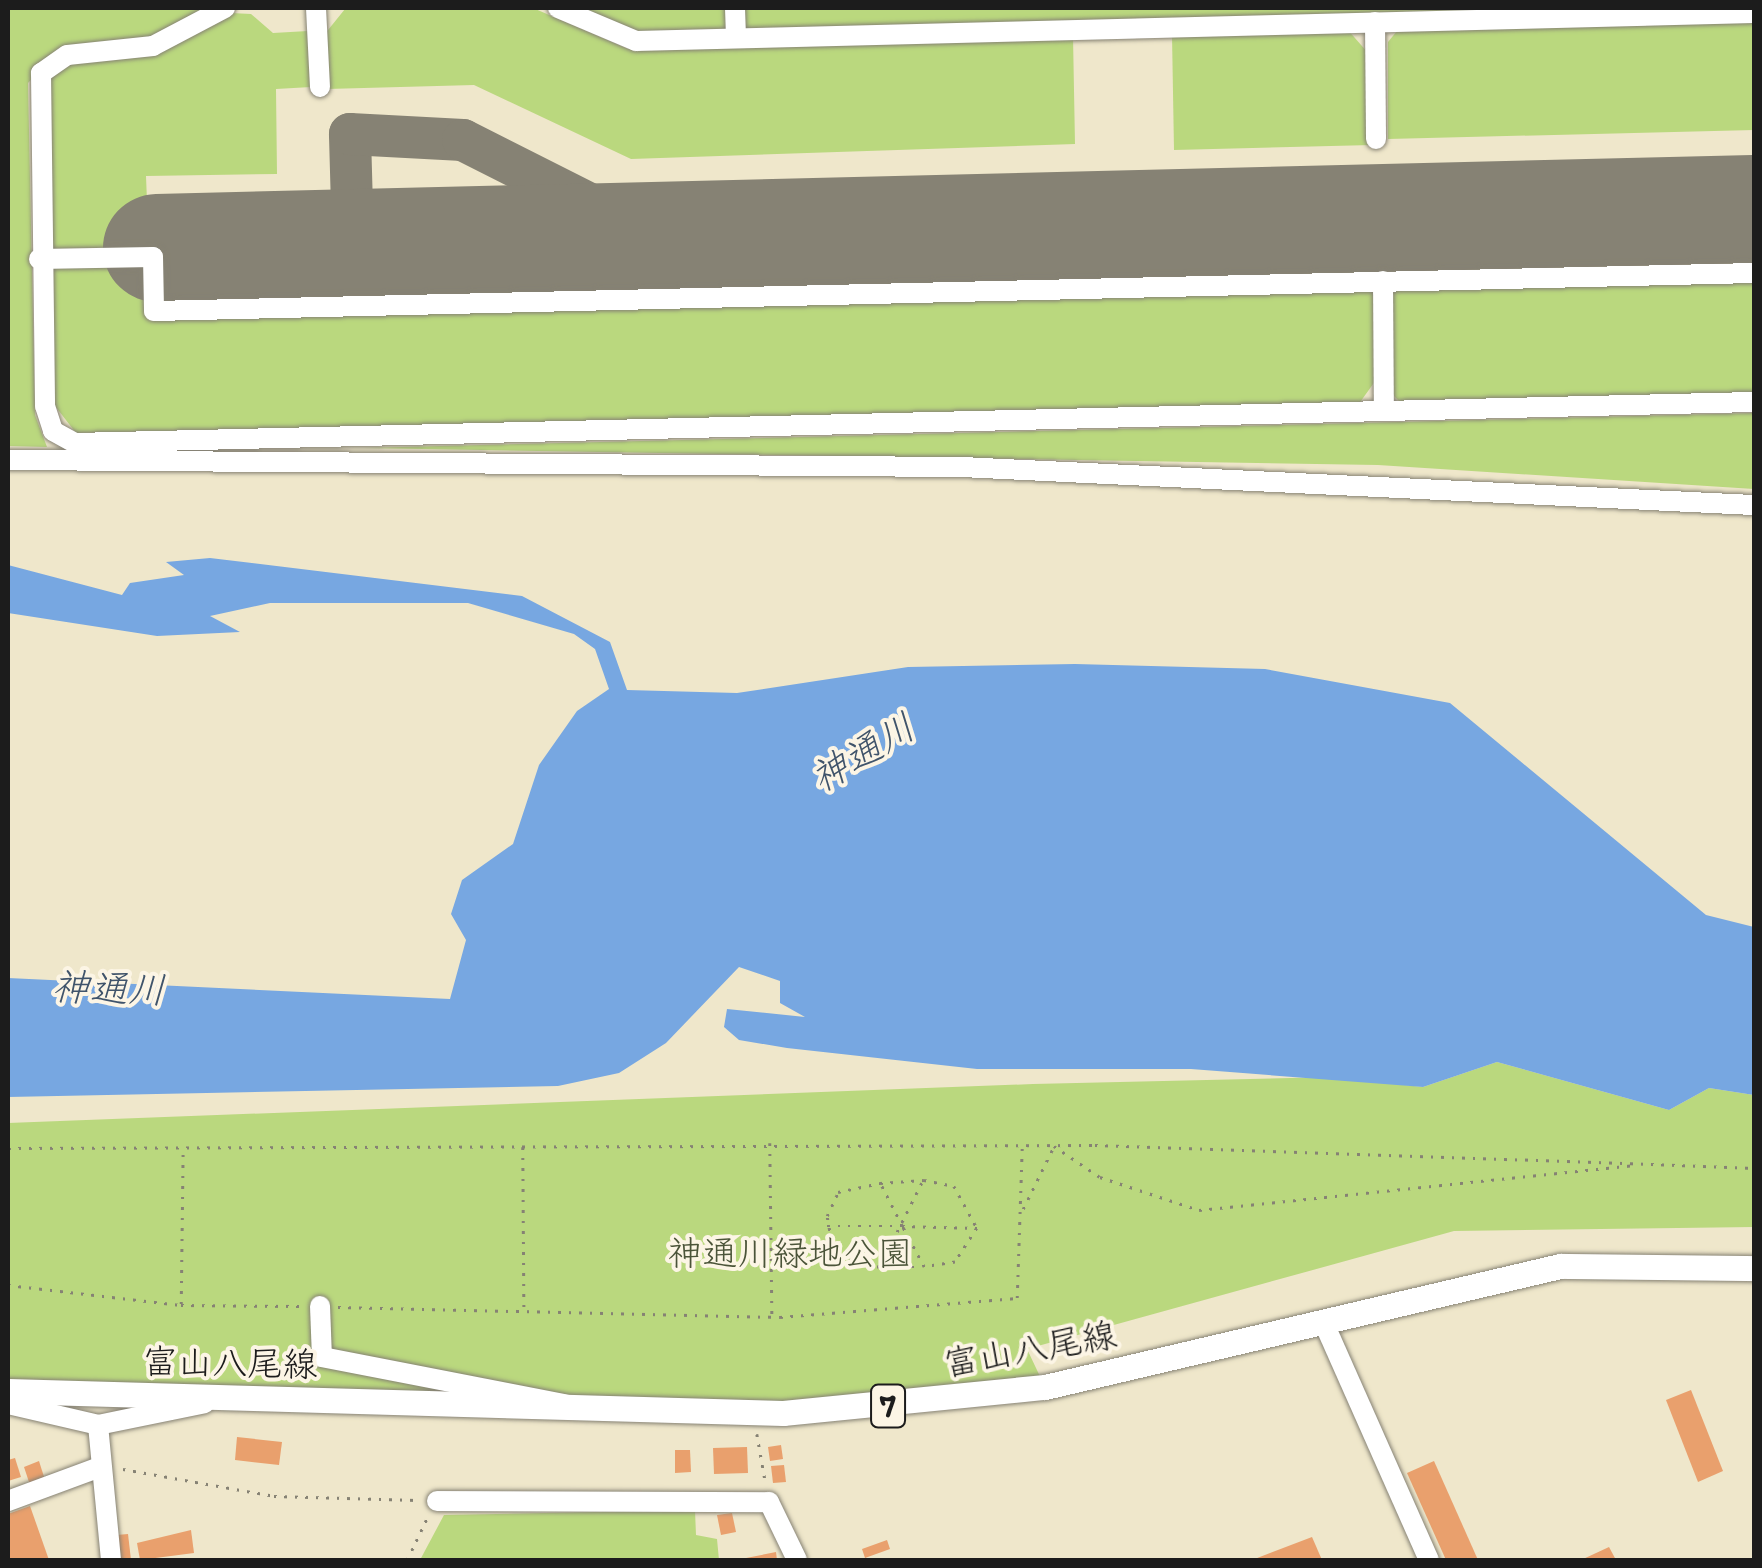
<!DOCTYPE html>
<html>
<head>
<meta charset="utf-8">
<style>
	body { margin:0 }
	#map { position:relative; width:1762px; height:1568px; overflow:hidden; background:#efe7cb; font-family:Itim,"Klee One",sans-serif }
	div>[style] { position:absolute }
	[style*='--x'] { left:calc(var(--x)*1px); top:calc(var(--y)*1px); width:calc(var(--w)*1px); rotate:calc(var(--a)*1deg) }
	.green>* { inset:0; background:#bad87e }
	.water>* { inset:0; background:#77a7e1 }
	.taxiway>* { height:42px; margin:-21px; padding:0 21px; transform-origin:21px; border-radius:21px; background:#868274 }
	.runway>* { height:108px; margin:-54px; padding:0 54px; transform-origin:54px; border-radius:54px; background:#868274 }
	.building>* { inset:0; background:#e9a06d }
	.path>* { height:2.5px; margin-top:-1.25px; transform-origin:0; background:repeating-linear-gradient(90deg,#868274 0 2.5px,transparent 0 10.5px) }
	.roads { filter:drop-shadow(0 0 2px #868274) drop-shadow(0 0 2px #868274) }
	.minor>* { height:20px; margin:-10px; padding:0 10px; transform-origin:10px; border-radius:10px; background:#fff }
	.major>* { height:25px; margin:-12.5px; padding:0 12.5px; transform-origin:12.5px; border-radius:12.5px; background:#fff }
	span { translate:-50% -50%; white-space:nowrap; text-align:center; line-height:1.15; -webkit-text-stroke:8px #fcf5e5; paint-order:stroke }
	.shield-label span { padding:2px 8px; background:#fcf5e5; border:2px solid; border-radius:8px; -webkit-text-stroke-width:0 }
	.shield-label { font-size:32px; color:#1c1c1c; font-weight:700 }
	.park-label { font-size:35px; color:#4b5439 }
	.street-label { font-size:35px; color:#1c1c1c }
	.water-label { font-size:38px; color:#40546b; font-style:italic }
	.frame { position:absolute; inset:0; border:10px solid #1c1c1c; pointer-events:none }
</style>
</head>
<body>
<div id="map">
	<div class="green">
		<i style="clip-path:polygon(8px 8px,205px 8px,149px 39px,62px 46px,28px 83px,35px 415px,47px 447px,8px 446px)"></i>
		<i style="clip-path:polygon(533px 8px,628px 49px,1073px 36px,1075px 144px,631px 159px,474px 85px,327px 89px,324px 35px,345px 9px)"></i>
		<i style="clip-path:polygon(576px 8px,1610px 8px,636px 32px)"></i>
		<i style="clip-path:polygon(231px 13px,251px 14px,273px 33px,308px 31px,311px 87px,276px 89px,277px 174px,146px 176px,149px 251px,46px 255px,48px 79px,59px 64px)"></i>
		<i style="clip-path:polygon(1754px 22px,1754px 130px,1388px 139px,1388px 42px,1397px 31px)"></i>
		<i style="clip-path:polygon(1347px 29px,1369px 54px,1372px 145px,1174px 150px,1172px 35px)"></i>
		<i style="clip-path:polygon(148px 260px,150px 316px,1376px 291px,1376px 380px,1358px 405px,76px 433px,52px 402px,46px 266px)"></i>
		<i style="clip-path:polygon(1754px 280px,1754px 396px,1399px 401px,1391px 393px,1386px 289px)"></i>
		<i style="clip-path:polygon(1754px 413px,1754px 489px,1378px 465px,363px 448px)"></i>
		<i style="clip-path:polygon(1497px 1062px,1669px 1110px,1709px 1088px,1754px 1095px,1754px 1227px,1454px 1231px,1027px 1349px,1045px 1387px,783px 1413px,8px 1391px,8px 1123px,1033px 1084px,1332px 1077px,1423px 1087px)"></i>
		<i style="clip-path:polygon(695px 1510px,696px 1535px,717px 1539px,719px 1560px,420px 1560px,444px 1515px)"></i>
	</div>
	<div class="water">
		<i style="clip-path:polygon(210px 558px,522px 596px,610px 642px,627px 690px,737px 693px,908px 667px,1075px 664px,1265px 669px,1450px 703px,1706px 915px,1754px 927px,1754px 1095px,1709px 1088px,1669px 1110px,1497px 1062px,1423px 1087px,1191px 1069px,977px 1069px,787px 1048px,739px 1040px,724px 1027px,727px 1009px,805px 1017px,780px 1003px,780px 981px,739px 967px,666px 1043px,619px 1073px,558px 1086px,8px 1097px,8px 978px,450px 999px,466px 940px,451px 914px,462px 880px,513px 844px,539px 765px,577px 711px,609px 689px,595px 649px,574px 634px,468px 603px,270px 603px,210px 616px,240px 632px,157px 636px,8px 613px,8px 565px,122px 595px,130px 583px,184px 575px,166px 562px)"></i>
	</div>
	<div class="taxiway">
		<i style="--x:353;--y:243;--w:109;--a:-91.6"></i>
		<i style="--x:350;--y:134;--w:113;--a:3"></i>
		<i style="--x:463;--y:140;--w:213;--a:26.8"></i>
	</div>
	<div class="runway">
		<i style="--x:157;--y:248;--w:1597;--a:-1.4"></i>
	</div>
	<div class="building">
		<i style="clip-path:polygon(1691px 1390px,1723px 1471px,1698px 1482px,1666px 1400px)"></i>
		<i style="clip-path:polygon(237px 1437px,282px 1442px,279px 1465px,235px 1460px)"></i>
		<i style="clip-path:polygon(781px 1445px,783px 1459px,770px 1461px,768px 1447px)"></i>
		<i style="clip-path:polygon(747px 1447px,748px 1473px,714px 1474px,713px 1448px)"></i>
		<i style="clip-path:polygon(675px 1450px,690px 1450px,691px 1472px,675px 1473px)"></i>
		<i style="clip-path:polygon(15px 1458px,21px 1477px,8px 1481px,8px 1460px)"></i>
		<i style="clip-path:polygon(39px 1461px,45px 1480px,30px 1485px,24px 1467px)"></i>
		<i style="clip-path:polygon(1434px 1461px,1478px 1560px,1446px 1560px,1407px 1473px)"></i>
		<i style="clip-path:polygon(784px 1465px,786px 1482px,773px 1483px,771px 1466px)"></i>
		<i style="clip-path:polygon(30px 1506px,49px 1560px,8px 1560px,8px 1514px)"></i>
		<i style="clip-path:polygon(732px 1513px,736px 1532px,721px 1535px,717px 1515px)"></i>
		<i style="clip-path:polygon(191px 1530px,194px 1553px,140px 1560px,137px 1543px)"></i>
		<i style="clip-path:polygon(128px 1534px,131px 1560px,120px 1560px,117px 1535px)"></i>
		<i style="clip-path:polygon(1312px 1537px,1322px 1560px,1252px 1560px)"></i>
		<i style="clip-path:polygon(887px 1540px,890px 1549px,865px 1558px,862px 1549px)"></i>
		<i style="clip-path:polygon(1609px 1547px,1616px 1560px,1581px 1560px)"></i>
		<i style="clip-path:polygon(776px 1552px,777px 1560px,742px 1560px,741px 1559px)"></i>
	</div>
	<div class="path">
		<i style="--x:770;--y:1143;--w:172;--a:89.3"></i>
		<i style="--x:523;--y:1147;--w:162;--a:89.6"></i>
		<i style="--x:8;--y:1148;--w:1087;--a:-0.16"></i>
		<i style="--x:1095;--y:1145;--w:557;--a:1.95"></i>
		<i style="--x:1651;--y:1164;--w:103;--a:2.2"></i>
		<i style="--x:922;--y:1183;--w:94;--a:116.6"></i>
		<i style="--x:880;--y:1267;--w:42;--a:0"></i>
		<i style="--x:1023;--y:1209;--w:70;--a:-63.8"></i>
		<i style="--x:1054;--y:1146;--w:55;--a:34"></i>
		<i style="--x:1100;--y:1177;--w:104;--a:18.4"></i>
		<i style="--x:1199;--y:1210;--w:441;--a:-5.9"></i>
		<i style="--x:827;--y:1226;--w:75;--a:0"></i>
		<i style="--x:902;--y:1226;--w:75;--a:1.5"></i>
		<i style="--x:977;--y:1228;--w:40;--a:122.9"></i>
		<i style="--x:955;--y:1262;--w:31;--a:171"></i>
		<i style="--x:924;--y:1267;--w:47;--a:-118.2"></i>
		<i style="--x:902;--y:1226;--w:48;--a:-117.1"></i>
		<i style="--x:880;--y:1183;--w:44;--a:-3.9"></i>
		<i style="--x:924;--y:1180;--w:31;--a:11"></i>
		<i style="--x:954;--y:1186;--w:48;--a:61.3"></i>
		<i style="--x:880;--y:1267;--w:21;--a:180"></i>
		<i style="--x:859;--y:1267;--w:31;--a:-148"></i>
		<i style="--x:833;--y:1251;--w:36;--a:-100"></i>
		<i style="--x:827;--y:1216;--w:26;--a:-65"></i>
		<i style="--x:838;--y:1192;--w:43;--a:-12.1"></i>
		<i style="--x:8;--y:1285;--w:174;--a:6.6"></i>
		<i style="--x:181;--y:1305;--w:119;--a:0.5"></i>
		<i style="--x:181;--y:1304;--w:157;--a:-89.3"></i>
		<i style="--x:338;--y:1307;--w:442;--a:1.3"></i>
		<i style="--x:780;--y:1317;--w:238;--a:-4.6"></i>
		<i style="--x:1017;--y:1298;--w:150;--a:-88.1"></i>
		<i style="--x:757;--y:1434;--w:52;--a:80"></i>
		<i style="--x:123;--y:1469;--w:153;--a:10.1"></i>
		<i style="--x:274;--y:1496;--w:143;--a:1.6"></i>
		<i style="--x:407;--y:1560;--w:49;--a:-64.5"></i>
	</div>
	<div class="roads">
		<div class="minor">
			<i style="--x:225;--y:8;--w:81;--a:152.2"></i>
			<i style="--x:153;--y:46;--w:86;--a:174"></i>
			<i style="--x:67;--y:55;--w:32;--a:145"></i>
			<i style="--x:41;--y:73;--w:333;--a:89.3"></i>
			<i style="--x:45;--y:406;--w:26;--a:72"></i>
			<i style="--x:53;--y:431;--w:25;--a:29"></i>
			<i style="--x:75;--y:443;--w:1680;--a:-1.4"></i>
			<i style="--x:316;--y:8;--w:79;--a:87.1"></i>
			<i style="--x:558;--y:8;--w:85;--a:22.9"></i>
			<i style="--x:636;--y:41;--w:1118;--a:-1.43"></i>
			<i style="--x:735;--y:8;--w:27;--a:88"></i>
			<i style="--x:1375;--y:22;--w:117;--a:89.5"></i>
			<i style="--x:39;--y:259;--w:114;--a:-1"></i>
			<i style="--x:153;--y:257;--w:54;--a:88.9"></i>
			<i style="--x:154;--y:311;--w:1600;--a:-1.36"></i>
			<i style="--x:1383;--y:281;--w:129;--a:89.6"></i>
			<i style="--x:8;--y:460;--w:954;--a:0.42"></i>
			<i style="--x:962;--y:467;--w:793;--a:2.75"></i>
			<i style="--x:320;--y:1306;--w:51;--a:87.8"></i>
			<i style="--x:322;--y:1357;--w:247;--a:11"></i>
			<i style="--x:1323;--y:1321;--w:261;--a:66.1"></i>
			<i style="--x:8;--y:1404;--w:92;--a:13.1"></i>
			<i style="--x:98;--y:1425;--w:109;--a:-11.6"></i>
			<i style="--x:98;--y:1425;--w:136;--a:84.5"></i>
			<i style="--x:8;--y:1501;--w:98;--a:-20.3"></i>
			<i style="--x:437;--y:1501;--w:332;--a:0.2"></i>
			<i style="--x:769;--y:1502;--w:64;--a:64.2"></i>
		</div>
		<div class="major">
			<i style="--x:8;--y:1391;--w:775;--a:1.63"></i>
			<i style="--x:783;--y:1413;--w:263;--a:-5.7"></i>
			<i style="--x:1045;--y:1387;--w:529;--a:-13.22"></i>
			<i style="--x:1560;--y:1266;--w:194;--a:0.6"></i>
		</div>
	</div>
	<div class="shield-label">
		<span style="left:888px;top:1406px">7</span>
	</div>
	<div class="park-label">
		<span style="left:790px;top:1253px">神通川緑地公園</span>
	</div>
	<div class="street-label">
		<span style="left:1030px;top:1349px;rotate:-10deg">富山八尾線</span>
		<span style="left:230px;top:1363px;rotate:1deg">富山八尾線</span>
	</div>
	<div class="water-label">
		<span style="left:863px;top:753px;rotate:-31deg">神通川</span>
		<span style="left:109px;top:989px;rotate:2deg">神通川</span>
	</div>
	<div class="frame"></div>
</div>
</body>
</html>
